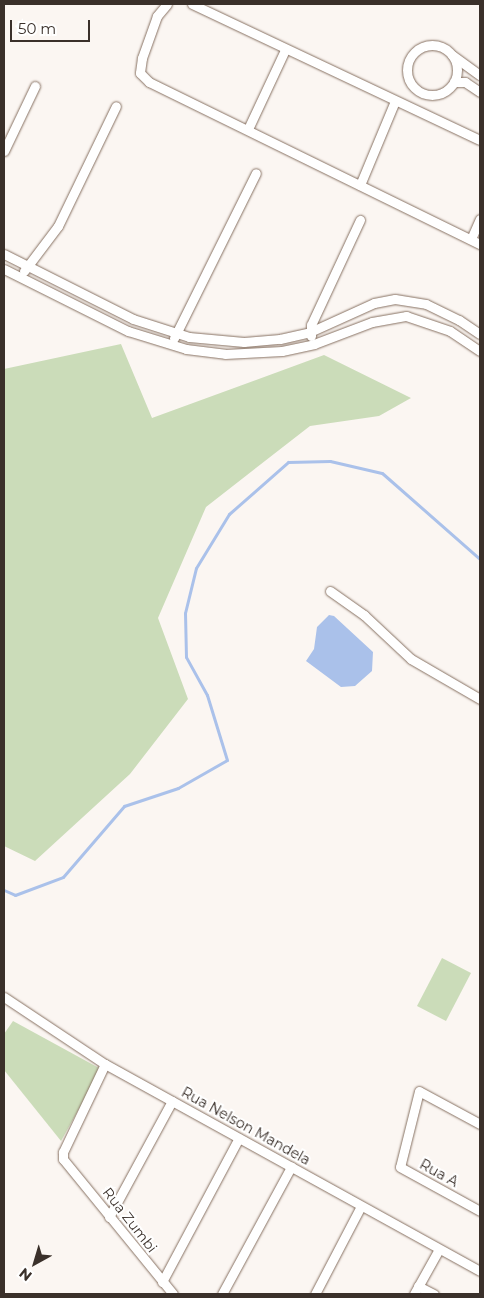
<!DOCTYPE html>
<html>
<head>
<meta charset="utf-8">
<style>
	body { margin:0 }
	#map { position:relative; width:484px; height:1298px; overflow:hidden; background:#fbf6f2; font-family:Montserrat,sans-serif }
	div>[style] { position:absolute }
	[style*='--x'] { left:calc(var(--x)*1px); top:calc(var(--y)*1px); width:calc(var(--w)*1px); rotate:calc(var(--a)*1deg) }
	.green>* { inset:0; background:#cbdcb9 }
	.water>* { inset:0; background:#aac1ea }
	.stream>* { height:3px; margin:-1.5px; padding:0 1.5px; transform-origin:1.5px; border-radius:1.5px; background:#aac1ea }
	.roads { filter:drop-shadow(0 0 1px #877162) drop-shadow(0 0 1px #877162) }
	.street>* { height:9px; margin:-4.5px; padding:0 4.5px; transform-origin:4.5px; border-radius:4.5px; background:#fff }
	.street>.ring { margin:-4.5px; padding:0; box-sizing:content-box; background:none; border:9px solid #fff; border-radius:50% }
	span { translate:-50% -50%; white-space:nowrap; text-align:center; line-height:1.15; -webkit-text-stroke:4px #fff; paint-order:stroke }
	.street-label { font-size:14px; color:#3a302a }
	.frame { position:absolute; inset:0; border:5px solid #3a302a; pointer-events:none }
	.north { position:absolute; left:10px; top:1238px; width:50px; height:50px; -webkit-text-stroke:4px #fff; paint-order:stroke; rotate:219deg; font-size:14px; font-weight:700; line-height:20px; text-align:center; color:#3a302a }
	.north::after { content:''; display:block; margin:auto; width:18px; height:22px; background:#3a302a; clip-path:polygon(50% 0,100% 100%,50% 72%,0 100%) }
	.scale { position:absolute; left:10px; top:20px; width:80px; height:22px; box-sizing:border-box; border:2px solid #3a302a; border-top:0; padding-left:6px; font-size:15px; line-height:18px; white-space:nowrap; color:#3a302a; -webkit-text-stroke:4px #fff; paint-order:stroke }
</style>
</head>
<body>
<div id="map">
	<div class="green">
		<i style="clip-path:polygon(121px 344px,152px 418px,324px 355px,411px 398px,379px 416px,310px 426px,206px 507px,158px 618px,188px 699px,130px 774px,35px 861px,4px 846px,4px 369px)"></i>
		<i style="clip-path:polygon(442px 958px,471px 973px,446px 1021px,417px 1006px)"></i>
		<i style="clip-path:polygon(13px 1021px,99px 1068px,99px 1073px,61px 1141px,4px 1070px,4px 1034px)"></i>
	</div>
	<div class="water">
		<i style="clip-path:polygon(329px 615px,334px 616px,373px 652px,372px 671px,355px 686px,341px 687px,306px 661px,314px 649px,317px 627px)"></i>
	</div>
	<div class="stream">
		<i style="--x:4;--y:890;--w:12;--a:24"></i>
		<i style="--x:15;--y:895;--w:51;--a:-20.6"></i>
		<i style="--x:63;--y:877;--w:94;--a:-49.3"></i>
		<i style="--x:124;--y:806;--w:57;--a:-18.4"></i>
		<i style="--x:178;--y:788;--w:56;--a:-29.7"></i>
		<i style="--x:227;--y:760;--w:68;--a:-107.1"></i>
		<i style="--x:207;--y:695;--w:43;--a:-118.9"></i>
		<i style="--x:186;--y:657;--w:44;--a:-91.3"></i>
		<i style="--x:185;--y:613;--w:46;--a:-76.3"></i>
		<i style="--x:196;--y:568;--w:63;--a:-58.6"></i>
		<i style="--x:229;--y:514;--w:79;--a:-41.4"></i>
		<i style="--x:288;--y:462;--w:42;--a:-1.4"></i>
		<i style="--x:330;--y:461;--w:53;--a:13"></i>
		<i style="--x:382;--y:473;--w:130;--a:41.3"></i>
	</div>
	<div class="roads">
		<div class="street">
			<i style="--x:167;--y:4;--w:16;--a:130"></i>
			<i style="--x:157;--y:16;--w:45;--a:109.7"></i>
			<i style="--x:142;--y:58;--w:15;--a:98"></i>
			<i style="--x:140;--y:73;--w:13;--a:45"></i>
			<i style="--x:149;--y:82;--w:369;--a:26.1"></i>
			<i style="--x:192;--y:4;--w:318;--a:25.3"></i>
			<i class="ring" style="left:407px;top:45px;width:41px;height:41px"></i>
			<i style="--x:452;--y:55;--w:34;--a:36"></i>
			<i style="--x:454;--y:82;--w:11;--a:0"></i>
			<i style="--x:465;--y:82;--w:18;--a:34"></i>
			<i style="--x:248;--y:129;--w:87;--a:-64.9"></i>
			<i style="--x:4;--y:151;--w:72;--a:-64.5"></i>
			<i style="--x:360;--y:185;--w:91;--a:-67.4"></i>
			<i style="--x:471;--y:239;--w:22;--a:-66"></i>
			<i style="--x:4;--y:254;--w:144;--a:26.7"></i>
			<i style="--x:133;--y:319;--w:59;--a:17.8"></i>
			<i style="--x:189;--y:337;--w:55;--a:5.2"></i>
			<i style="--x:244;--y:342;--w:36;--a:-5"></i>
			<i style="--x:280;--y:339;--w:31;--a:-13"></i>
			<i style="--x:310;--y:332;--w:70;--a:-24.4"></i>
			<i style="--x:374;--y:303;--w:21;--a:-11"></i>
			<i style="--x:395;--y:299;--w:31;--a:9"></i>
			<i style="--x:426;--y:304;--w:37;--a:26"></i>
			<i style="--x:459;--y:320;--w:25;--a:34"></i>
			<i style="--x:4;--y:269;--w:139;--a:26.6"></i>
			<i style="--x:128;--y:331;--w:61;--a:17.2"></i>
			<i style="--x:186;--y:349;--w:39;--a:7"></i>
			<i style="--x:225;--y:354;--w:57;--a:-3"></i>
			<i style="--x:282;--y:351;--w:33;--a:-12"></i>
			<i style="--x:314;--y:344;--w:62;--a:-20.8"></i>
			<i style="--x:372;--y:322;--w:35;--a:-10"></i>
			<i style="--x:406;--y:316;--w:46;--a:18.8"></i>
			<i style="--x:450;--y:331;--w:36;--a:34"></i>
			<i style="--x:24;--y:271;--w:56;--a:-52.9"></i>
			<i style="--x:58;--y:226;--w:133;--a:-64.2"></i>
			<i style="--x:311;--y:336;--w:11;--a:-90"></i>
			<i style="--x:311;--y:325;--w:116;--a:-65"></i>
			<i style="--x:174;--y:338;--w:184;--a:-63.6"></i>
			<i style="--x:330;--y:591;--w:42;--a:35.2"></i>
			<i style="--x:364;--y:615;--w:64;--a:43.1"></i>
			<i style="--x:411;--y:659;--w:80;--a:30.1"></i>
			<i style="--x:4;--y:997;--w:121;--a:33.6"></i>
			<i style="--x:105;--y:1064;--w:428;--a:28.9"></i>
			<i style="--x:105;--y:1064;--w:98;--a:115.5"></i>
			<i style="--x:63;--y:1152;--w:7;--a:90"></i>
			<i style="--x:63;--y:1159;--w:174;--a:50.8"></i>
			<i style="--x:480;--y:1124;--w:69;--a:-151.6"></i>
			<i style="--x:419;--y:1091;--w:78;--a:104"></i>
			<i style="--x:400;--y:1167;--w:91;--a:28.8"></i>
			<i style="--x:109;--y:1217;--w:132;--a:-61.5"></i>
			<i style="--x:162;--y:1282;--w:163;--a:-61.9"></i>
			<i style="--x:418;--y:1286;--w:18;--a:27"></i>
			<i style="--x:222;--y:1294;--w:145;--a:-61.5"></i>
			<i style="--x:315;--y:1294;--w:99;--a:-62.4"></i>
			<i style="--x:414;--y:1294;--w:51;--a:-60.9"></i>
		</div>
	</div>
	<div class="street-label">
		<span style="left:246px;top:1126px;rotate:29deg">Rua Nelson Mandela</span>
		<span style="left:439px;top:1173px;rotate:29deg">Rua A</span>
		<span style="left:130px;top:1220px;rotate:52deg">Rua Zumbi</span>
	</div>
	<div class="frame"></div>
	<div class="north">N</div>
	<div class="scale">50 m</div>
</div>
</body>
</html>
